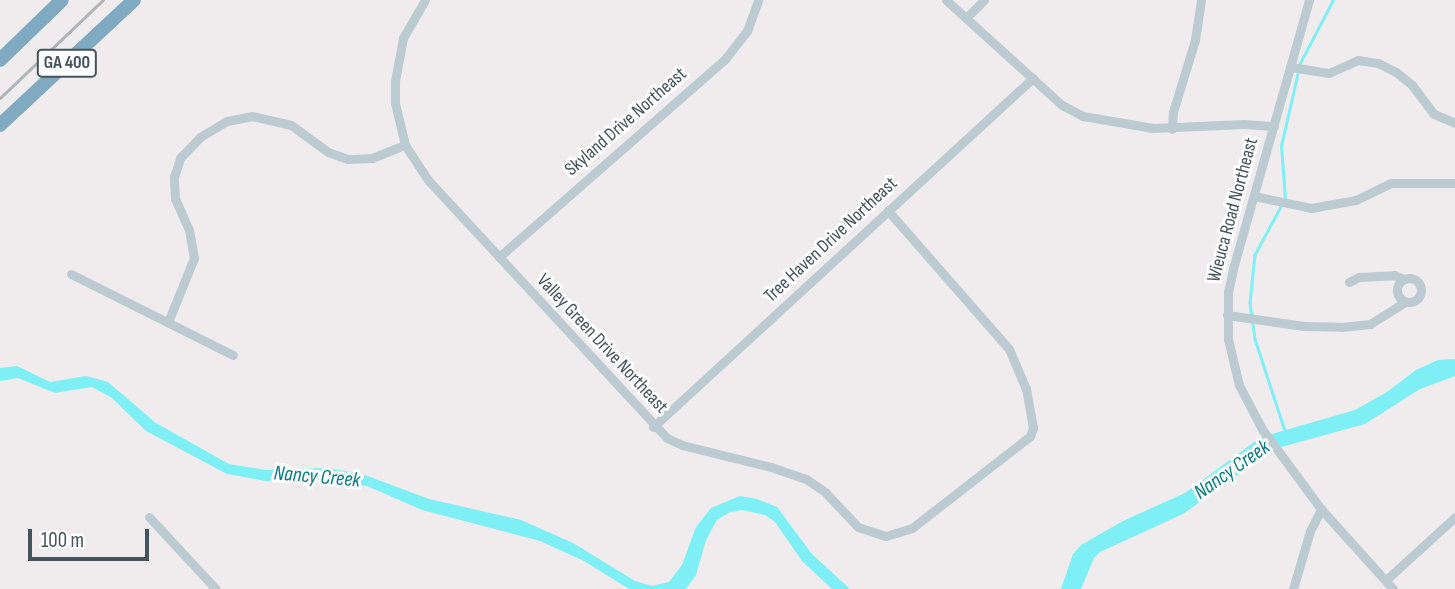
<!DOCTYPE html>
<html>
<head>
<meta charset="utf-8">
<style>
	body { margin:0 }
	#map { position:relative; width:1455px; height:589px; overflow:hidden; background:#f0eced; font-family:"Sofia Sans Condensed",sans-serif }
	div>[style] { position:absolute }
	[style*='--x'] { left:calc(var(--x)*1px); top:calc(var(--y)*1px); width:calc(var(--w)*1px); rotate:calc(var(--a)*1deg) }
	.water>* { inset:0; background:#7eeff4 }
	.stream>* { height:2.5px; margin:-1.25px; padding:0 1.25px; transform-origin:1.25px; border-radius:1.25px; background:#7eeff4 }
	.minor>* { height:9px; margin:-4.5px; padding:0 4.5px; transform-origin:4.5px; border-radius:4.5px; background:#bbcbd1 }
	.minor>.ring { margin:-4.5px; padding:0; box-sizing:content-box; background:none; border:9px solid #bbcbd1; border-radius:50% }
	.highway>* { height:14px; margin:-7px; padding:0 7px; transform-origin:7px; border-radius:7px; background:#7faac1 }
	.rail>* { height:2.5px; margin:-1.25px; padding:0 1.25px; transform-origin:1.25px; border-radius:1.25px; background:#aeb4b8 }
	span { translate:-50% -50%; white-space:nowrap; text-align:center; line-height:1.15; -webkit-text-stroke:6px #fff; paint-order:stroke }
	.shield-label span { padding:2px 5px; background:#fff; border:2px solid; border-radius:5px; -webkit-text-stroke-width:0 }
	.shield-label { font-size:18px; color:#43545c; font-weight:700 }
	.street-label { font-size:19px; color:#43545c }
	.water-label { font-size:21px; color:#057c82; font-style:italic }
	.scale { position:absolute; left:28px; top:529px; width:121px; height:32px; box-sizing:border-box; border:4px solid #43545c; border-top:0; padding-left:9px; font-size:21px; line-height:24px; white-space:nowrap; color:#43545c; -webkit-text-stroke:5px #fff; paint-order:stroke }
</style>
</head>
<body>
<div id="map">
	<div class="water">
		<i style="clip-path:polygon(1455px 359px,1455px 376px,1420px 389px,1365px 424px,1274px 449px,1183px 514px,1100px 552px,1094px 558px,1081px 589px,1061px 589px,1073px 554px,1081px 545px,1123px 521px,1185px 493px,1261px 437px,1355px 410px,1387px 392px,1416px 370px,1438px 360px)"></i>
		<i style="clip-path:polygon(17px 366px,50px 382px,86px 376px,108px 382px,156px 423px,229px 464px,266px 470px,326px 468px,362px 474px,429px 499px,521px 520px,573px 543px,635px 581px,652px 586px,669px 582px,682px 565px,696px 527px,711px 508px,740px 496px,757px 499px,777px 507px,812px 554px,850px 589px,832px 589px,802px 561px,775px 522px,765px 515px,742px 510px,730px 512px,717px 520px,706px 540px,696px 575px,686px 589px,629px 589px,584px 561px,540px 541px,422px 510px,367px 486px,320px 480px,265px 481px,227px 474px,146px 431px,112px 398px,92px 387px,55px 393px,18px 378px,0 381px,0 368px)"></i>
	</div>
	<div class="stream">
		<i style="--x:1299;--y:65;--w:73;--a:-62.4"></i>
		<i style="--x:1285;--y:199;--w:53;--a:-94.3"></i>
		<i style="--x:1281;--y:146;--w:76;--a:-77.1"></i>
		<i style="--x:1282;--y:205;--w:57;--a:118.4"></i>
		<i style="--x:1255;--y:255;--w:48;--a:95.9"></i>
		<i style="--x:1250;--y:303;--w:36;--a:82"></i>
		<i style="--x:1255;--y:339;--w:97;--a:71.9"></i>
	</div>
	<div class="minor">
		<i style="--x:425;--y:0;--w:44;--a:120.1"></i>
		<i style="--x:403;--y:38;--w:44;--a:100.5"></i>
		<i style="--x:395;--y:81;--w:22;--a:90"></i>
		<i style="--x:395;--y:103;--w:43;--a:76.6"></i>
		<i style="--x:405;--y:145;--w:42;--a:56.7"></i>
		<i style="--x:428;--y:180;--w:352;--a:47.2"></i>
		<i style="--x:667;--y:438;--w:17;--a:25"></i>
		<i style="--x:682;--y:445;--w:92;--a:13.9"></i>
		<i style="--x:771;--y:467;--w:37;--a:19"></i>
		<i style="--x:806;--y:479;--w:23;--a:34"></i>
		<i style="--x:825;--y:492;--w:48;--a:46.7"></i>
		<i style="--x:858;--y:527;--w:29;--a:18"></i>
		<i style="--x:886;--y:536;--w:27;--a:-17"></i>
		<i style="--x:912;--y:528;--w:150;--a:-37.9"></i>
		<i style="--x:1030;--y:436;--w:9;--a:-69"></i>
		<i style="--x:1033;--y:428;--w:40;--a:-100"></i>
		<i style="--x:1026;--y:389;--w:43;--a:-113"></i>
		<i style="--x:1009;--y:349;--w:184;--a:-131.2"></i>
		<i style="--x:946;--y:0;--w:156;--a:42.2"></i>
		<i style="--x:1062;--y:105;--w:24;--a:28"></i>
		<i style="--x:1083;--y:116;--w:71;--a:9.7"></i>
		<i style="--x:1153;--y:128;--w:91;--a:-2.5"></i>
		<i style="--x:1244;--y:124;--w:30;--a:4"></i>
		<i style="--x:1309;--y:0;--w:280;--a:105.8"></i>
		<i style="--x:1233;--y:269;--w:24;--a:102"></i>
		<i style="--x:1228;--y:292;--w:47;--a:90"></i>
		<i style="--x:1228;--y:339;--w:47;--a:76.6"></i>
		<i style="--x:1239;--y:385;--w:50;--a:62.4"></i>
		<i style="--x:1262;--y:429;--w:99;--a:53.6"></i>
		<i style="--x:1321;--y:509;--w:108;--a:48"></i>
		<i style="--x:967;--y:17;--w:24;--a:-45"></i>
		<i style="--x:1291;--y:67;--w:38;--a:9"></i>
		<i style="--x:1329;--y:73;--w:32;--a:-24"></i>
		<i style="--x:1358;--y:60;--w:20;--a:9"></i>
		<i style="--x:1378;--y:63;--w:20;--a:27"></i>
		<i style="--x:1396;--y:72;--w:21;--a:39"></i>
		<i style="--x:1412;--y:85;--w:36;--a:53"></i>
		<i style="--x:1434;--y:114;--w:23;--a:23"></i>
		<i style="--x:1172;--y:129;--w:17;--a:-87"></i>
		<i style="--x:1173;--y:112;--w:75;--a:-73"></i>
		<i style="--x:1195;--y:40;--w:40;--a:-81.5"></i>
		<i style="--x:1254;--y:196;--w:58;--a:11.9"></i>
		<i style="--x:1311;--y:208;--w:46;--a:-10.1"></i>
		<i style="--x:1356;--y:200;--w:39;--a:-26"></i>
		<i style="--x:1391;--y:183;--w:64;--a:0"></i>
		<i style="--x:499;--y:257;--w:300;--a:-41.2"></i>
		<i style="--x:725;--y:59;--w:36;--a:-52"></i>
		<i style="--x:747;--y:31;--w:33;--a:-70"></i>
		<i style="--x:71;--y:274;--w:181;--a:26.6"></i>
		<i class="ring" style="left:1397px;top:278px;width:15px;height:15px"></i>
		<i style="--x:1349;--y:282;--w:11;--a:-27"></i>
		<i style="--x:1359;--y:277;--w:35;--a:-3"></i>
		<i style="--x:1394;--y:275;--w:11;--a:22"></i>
		<i style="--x:1227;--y:315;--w:77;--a:8.2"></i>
		<i style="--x:1303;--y:326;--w:39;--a:1"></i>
		<i style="--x:1342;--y:327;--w:28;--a:-6"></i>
		<i style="--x:1370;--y:324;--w:41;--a:-32.2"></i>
		<i style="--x:168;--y:322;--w:69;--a:-67.9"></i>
		<i style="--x:194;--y:258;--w:28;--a:-100"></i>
		<i style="--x:189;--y:230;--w:34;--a:-114"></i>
		<i style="--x:175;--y:199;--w:22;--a:-93"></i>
		<i style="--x:174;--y:177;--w:20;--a:-72"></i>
		<i style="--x:180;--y:158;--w:29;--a:-46"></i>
		<i style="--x:200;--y:137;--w:31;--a:-31"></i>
		<i style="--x:227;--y:121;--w:25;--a:-11"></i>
		<i style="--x:252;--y:116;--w:40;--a:13"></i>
		<i style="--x:291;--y:125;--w:46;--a:36.1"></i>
		<i style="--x:328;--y:152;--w:20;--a:20"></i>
		<i style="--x:347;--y:159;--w:25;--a:-2"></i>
		<i style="--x:372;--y:158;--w:35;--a:-22"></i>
		<i style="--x:653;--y:427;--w:516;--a:-42.57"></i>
		<i style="--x:149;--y:517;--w:98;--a:47.1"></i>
		<i style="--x:1386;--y:580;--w:93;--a:-42.4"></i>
		<i style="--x:1293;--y:589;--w:60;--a:-73.7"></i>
		<i style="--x:1310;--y:531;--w:25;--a:-63"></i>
	</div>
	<div class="highway">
		<i style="--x:0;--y:60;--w:86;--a:-44.1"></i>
		<i style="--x:0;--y:125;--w:183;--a:-43"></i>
	</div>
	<div class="rail">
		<i style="--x:0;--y:98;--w:142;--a:-43.6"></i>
	</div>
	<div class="shield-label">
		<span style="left:67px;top:63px">GA 400</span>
	</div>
	<div class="street-label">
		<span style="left:626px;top:122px;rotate:-41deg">Skyland Drive Northeast</span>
		<span style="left:1233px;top:210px;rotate:-75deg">Wieuca Road Northeast</span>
		<span style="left:831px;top:240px;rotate:-43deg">Tree Haven Drive Northeast</span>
		<span style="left:602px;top:344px;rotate:47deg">Valley Green Drive Northeast</span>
	</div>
	<div class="water-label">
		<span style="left:1232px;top:470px;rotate:-35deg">Nancy Creek</span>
		<span style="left:317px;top:477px;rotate:5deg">Nancy Creek</span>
	</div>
	<div class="scale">100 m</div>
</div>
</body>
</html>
